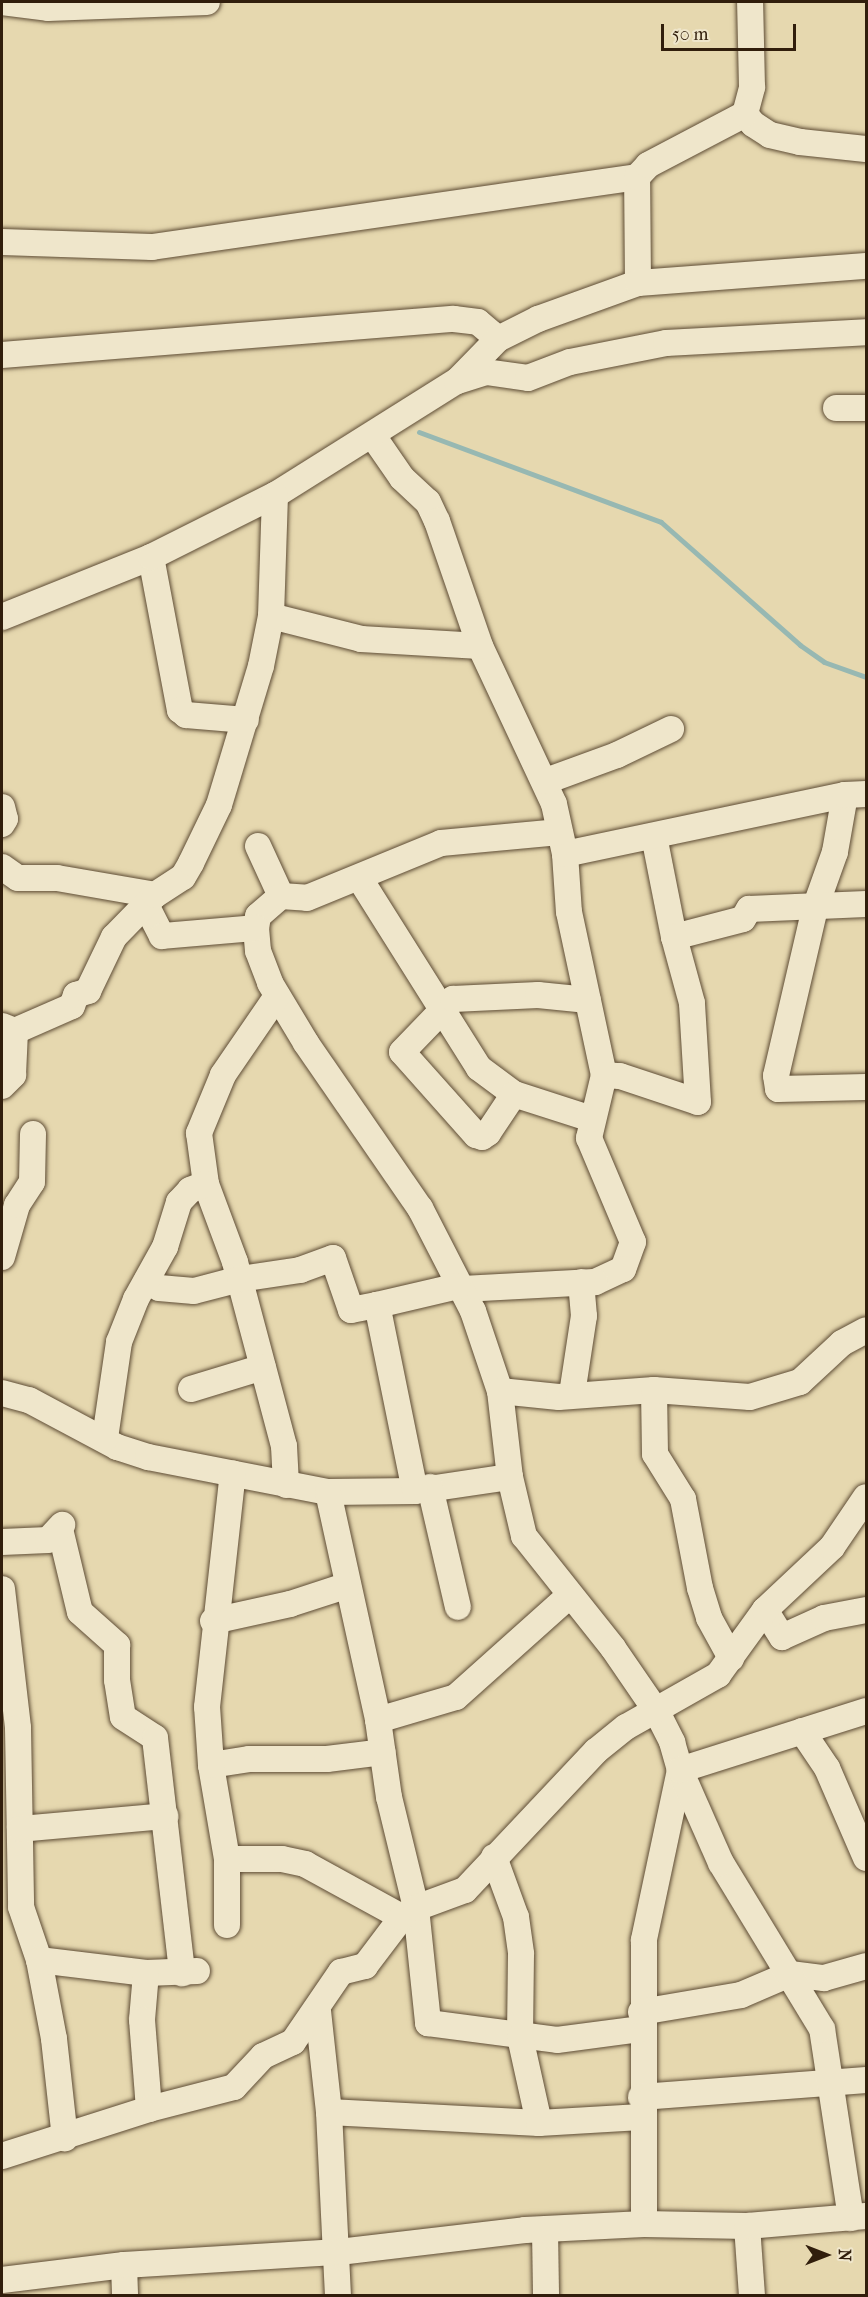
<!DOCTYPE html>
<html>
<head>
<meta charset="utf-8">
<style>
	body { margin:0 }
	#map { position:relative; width:868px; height:2297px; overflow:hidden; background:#e6d8af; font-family:"IM FELL French Canon",serif }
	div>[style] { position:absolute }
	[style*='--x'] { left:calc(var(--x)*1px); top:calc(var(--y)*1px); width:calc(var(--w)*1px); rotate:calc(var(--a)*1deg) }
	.stream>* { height:5px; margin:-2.5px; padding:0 2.5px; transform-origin:2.5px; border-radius:2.5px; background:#97b8b2 }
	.roads { filter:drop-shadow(0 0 2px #5e4c35) drop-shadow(0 0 2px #5e4c35) }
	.minor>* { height:26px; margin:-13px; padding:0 13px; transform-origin:13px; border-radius:13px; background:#efe6cb }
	span { translate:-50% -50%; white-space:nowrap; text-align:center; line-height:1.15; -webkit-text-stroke:4.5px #efe6cb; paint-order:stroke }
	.frame { position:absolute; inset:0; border:3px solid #311e0c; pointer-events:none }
	.north { position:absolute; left:796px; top:2225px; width:60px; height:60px; -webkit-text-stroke:4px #efe6cb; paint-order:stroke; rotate:90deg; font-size:16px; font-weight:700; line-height:24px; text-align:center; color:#311e0c }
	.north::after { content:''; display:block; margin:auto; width:21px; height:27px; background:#311e0c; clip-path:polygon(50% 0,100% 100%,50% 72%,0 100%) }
	.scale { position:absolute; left:661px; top:24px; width:135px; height:27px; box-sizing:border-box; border:3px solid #311e0c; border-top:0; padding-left:8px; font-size:18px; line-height:21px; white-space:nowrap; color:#311e0c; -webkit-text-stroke:4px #efe6cb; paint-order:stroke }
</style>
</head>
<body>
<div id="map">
	<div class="stream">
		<i style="--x:419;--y:432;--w:258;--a:20.4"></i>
		<i style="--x:661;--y:522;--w:186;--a:41.5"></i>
		<i style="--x:800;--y:645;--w:29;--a:35"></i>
		<i style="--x:824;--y:662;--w:45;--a:19.7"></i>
	</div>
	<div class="roads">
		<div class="minor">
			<i style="--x:2;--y:2;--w:46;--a:7.4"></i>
			<i style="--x:48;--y:8;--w:159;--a:-2.2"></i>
			<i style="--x:745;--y:114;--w:13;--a:51"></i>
			<i style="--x:753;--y:124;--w:20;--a:33"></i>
			<i style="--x:770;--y:135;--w:31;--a:13"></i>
			<i style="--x:800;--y:142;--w:66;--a:6.1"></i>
			<i style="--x:2;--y:242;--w:150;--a:1.9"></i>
			<i style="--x:152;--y:247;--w:490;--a:-8.2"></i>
			<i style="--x:638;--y:283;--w:106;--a:-90.5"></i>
			<i style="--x:637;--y:177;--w:16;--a:-47"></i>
			<i style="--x:648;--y:165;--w:110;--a:-27.7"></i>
			<i style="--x:745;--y:114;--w:28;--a:-75"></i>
			<i style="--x:752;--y:87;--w:85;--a:-91.3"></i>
			<i style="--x:2;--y:355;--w:453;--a:-4.6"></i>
			<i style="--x:454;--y:319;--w:24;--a:7"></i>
			<i style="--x:478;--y:322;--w:26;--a:40"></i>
			<i style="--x:458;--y:381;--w:29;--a:-18"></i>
			<i style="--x:486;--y:372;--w:42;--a:8.1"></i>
			<i style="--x:528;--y:378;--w:45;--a:-20.9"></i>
			<i style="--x:570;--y:362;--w:98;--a:-11.2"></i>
			<i style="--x:666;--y:343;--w:200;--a:-3.1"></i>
			<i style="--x:836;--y:408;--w:30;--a:0"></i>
			<i style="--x:373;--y:436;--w:51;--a:55.4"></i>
			<i style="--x:402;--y:478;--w:35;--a:43"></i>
			<i style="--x:428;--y:502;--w:21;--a:65"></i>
			<i style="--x:437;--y:521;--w:132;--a:71"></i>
			<i style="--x:480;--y:646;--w:174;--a:64.9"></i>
			<i style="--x:554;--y:804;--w:51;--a:77.6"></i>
			<i style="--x:565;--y:854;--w:58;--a:86.1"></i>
			<i style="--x:569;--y:912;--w:167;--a:77.9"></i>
			<i style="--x:604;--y:1075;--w:65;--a:103.4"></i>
			<i style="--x:589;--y:1138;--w:113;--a:67.1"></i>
			<i style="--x:633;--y:1242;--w:29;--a:110"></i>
			<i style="--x:623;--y:1269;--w:31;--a:155"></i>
			<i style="--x:595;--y:1282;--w:134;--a:177"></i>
			<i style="--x:151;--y:557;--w:156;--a:79.3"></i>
			<i style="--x:180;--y:710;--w:8;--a:40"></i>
			<i style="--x:186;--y:715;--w:60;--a:4.8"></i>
			<i style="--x:271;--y:616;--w:93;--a:14.3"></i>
			<i style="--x:361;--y:639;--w:119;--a:3.4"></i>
			<i style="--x:2;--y:617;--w:161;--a:-21.9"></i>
			<i style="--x:151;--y:557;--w:139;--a:-26.6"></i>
			<i style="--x:275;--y:495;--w:215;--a:-32.1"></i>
			<i style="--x:457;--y:381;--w:59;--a:-45.7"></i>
			<i style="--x:498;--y:339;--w:45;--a:-26.6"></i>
			<i style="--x:538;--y:319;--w:106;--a:-19.8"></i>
			<i style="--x:638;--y:283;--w:229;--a:-4.3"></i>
			<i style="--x:546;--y:781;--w:76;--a:-20.1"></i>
			<i style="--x:617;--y:755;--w:60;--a:-25.7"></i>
			<i style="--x:845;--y:795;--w:58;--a:100"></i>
			<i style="--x:835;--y:852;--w:59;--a:109.7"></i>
			<i style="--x:815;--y:908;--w:172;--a:103.1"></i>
			<i style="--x:776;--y:1076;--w:13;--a:81"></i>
			<i style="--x:778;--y:1089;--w:88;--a:-1.3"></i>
			<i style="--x:2;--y:807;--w:12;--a:76"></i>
			<i style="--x:5;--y:819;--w:6;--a:121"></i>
			<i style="--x:654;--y:836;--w:103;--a:78.8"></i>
			<i style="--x:674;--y:937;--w:71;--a:-14.6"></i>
			<i style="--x:743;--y:919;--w:12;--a:-59"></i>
			<i style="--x:749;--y:909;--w:117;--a:-2.4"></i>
			<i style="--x:258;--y:846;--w:55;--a:65.3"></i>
			<i style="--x:281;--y:896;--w:30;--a:139"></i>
			<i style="--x:258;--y:916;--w:12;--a:99"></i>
			<i style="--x:256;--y:928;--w:23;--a:85"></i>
			<i style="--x:258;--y:951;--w:34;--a:69"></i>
			<i style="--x:270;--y:983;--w:70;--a:59"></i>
			<i style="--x:306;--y:1043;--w:201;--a:55.4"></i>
			<i style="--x:420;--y:1208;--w:116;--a:62.8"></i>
			<i style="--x:473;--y:1311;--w:84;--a:71.4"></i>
			<i style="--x:500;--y:1391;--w:87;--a:83.4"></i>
			<i style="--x:510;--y:1477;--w:61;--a:76.7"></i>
			<i style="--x:524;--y:1536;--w:143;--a:51.5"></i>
			<i style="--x:613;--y:1648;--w:78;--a:55.5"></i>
			<i style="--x:657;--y:1712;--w:34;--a:63"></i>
			<i style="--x:672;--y:1742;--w:29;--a:74"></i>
			<i style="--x:680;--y:1770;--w:174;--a:102"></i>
			<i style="--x:644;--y:1940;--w:284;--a:90"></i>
			<i style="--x:565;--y:854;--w:286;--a:-11.9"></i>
			<i style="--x:845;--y:795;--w:21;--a:-3"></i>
			<i style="--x:2;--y:867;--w:19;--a:35"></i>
			<i style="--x:18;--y:878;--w:39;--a:0"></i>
			<i style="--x:57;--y:878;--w:99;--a:9.8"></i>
			<i style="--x:360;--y:879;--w:223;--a:57.8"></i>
			<i style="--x:479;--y:1068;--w:44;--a:36.6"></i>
			<i style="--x:514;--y:1094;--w:82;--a:17.8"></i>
			<i style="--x:281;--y:896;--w:26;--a:4"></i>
			<i style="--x:307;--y:898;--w:145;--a:-22.3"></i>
			<i style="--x:441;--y:843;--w:119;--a:-5.3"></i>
			<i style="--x:146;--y:905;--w:35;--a:63"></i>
			<i style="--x:162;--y:936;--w:94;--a:-4.9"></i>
			<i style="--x:277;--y:996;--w:96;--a:124.4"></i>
			<i style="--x:223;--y:1075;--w:63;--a:112.5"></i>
			<i style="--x:199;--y:1133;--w:51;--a:82.2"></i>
			<i style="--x:206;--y:1184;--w:83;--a:69.6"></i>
			<i style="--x:235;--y:1262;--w:190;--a:75.1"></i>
			<i style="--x:284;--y:1446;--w:39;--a:87"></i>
			<i style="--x:2;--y:1026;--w:14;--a:21"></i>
			<i style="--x:15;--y:1031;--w:62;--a:-23.7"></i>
			<i style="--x:72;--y:1006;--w:12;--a:-70"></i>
			<i style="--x:76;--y:995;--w:13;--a:-18"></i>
			<i style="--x:88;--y:991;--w:60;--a:-64.3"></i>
			<i style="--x:114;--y:937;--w:59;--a:-45.7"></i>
			<i style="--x:155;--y:895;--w:33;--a:-33"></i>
			<i style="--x:183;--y:877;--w:16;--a:-60"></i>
			<i style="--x:191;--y:863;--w:64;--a:-64.2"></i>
			<i style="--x:219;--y:805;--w:145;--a:-73.2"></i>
			<i style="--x:261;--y:666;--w:51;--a:-78.7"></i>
			<i style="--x:271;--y:616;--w:121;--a:-88.1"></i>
			<i style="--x:604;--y:1075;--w:16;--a:4"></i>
			<i style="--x:620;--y:1076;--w:82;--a:18.4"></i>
			<i style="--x:698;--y:1102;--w:99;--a:-93.5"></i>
			<i style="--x:692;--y:1003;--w:68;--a:-105.3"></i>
			<i style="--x:2;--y:1086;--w:16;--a:-45"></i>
			<i style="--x:13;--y:1075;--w:44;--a:-87.4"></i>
			<i style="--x:514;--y:1094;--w:47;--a:123.7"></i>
			<i style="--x:488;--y:1133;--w:7;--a:146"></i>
			<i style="--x:482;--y:1137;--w:6;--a:-162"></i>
			<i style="--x:476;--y:1135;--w:111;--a:-131.7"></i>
			<i style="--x:402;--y:1052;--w:74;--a:-46.1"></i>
			<i style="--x:453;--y:999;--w:85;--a:-2.7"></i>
			<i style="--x:538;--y:995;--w:50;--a:5.7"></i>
			<i style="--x:2;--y:1257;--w:54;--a:-73.9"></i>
			<i style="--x:17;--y:1205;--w:27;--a:-57"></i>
			<i style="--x:32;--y:1182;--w:48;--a:-88.8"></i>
			<i style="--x:147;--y:1280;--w:14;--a:34"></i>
			<i style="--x:159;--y:1288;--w:35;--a:5"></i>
			<i style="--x:194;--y:1291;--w:48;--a:-14.6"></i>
			<i style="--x:240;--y:1279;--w:61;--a:-8.5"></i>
			<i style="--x:300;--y:1270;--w:35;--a:-20"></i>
			<i style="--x:333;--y:1258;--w:55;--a:70.9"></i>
			<i style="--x:351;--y:1310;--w:26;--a:-11"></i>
			<i style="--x:191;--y:1389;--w:75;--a:-17"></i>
			<i style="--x:654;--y:1390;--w:64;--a:89.1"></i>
			<i style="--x:655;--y:1454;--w:53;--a:58.1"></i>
			<i style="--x:683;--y:1499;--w:91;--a:79.2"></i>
			<i style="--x:700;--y:1588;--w:31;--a:73"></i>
			<i style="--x:709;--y:1618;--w:46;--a:61.2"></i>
			<i style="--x:500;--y:1391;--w:59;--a:5.8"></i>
			<i style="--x:559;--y:1397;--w:95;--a:-4.2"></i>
			<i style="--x:654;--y:1390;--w:96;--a:4.2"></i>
			<i style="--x:750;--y:1397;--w:52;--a:-16.7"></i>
			<i style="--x:800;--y:1382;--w:57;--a:-42.9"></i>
			<i style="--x:842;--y:1343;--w:27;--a:-28"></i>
			<i style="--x:2;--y:1393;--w:28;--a:15"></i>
			<i style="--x:29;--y:1400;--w:100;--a:28.1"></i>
			<i style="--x:117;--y:1447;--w:33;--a:18"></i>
			<i style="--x:148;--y:1457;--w:183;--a:11"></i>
			<i style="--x:328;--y:1492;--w:87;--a:-0.7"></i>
			<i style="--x:415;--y:1491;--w:96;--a:-8.4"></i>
			<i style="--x:572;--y:1394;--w:79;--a:-81.3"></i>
			<i style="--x:584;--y:1316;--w:34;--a:-95"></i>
			<i style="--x:105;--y:1438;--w:97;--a:-81.7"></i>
			<i style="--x:119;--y:1342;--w:46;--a:-68.4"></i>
			<i style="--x:136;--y:1299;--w:60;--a:-60.9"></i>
			<i style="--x:165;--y:1247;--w:47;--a:-72.7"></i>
			<i style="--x:179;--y:1202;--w:16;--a:-47"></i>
			<i style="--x:190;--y:1190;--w:17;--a:-21"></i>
			<i style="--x:430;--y:1487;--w:123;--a:76.9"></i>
			<i style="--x:415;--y:1491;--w:190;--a:-101.5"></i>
			<i style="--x:377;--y:1305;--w:83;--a:-13.2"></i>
			<i style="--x:328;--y:1492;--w:233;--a:77.6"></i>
			<i style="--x:378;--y:1720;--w:78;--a:81.9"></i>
			<i style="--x:389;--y:1797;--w:114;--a:76.3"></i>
			<i style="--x:416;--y:1908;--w:116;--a:84"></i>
			<i style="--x:428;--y:2023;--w:130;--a:7.5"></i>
			<i style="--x:557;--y:2040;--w:85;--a:-7.5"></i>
			<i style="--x:60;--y:1529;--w:85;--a:76.5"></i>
			<i style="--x:80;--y:1612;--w:50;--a:41.7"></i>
			<i style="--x:117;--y:1645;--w:35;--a:90"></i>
			<i style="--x:117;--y:1680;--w:37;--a:81"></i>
			<i style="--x:123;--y:1717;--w:38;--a:33"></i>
			<i style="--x:155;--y:1738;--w:237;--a:83.4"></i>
			<i style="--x:2;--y:1542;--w:46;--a:-2.5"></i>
			<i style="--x:48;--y:1540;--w:21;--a:-47"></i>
			<i style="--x:2;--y:1589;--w:140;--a:83.4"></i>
			<i style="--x:18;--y:1728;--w:179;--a:89"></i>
			<i style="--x:21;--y:1907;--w:56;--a:71.2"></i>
			<i style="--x:39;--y:1960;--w:80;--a:79.2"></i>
			<i style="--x:54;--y:2039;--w:100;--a:83.7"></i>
			<i style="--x:765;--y:1610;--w:32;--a:58"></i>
			<i style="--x:782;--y:1637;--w:46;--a:-24.3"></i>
			<i style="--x:824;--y:1618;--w:43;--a:-10.8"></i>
			<i style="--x:213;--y:1621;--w:79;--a:-12.4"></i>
			<i style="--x:290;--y:1604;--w:61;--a:-18.1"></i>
			<i style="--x:378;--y:1720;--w:81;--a:-16.4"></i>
			<i style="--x:456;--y:1697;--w:150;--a:-41.8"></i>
			<i style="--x:802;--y:1731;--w:45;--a:56"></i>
			<i style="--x:827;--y:1768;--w:98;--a:66.6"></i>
			<i style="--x:211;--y:1765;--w:38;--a:-9"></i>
			<i style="--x:249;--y:1759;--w:78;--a:0"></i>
			<i style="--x:327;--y:1759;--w:56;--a:-7.1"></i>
			<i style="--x:20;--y:1829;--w:146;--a:-5.1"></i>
			<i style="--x:494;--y:1857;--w:64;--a:69.9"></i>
			<i style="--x:516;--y:1917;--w:37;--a:82"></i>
			<i style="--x:521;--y:1954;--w:83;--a:90.7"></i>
			<i style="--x:520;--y:2037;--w:88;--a:77.5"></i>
			<i style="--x:227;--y:1859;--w:55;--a:0"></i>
			<i style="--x:282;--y:1859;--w:24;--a:12"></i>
			<i style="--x:305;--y:1864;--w:111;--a:28.7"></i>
			<i style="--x:227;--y:1925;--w:66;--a:-90"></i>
			<i style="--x:227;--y:1859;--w:95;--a:-99.7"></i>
			<i style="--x:211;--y:1765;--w:58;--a:-93.9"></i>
			<i style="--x:207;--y:1707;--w:235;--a:-83.7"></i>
			<i style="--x:39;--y:1960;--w:108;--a:6.9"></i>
			<i style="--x:146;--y:1973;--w:51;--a:-2.2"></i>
			<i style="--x:146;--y:1973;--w:47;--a:94.9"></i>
			<i style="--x:142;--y:2020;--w:89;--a:85.5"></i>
			<i style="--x:318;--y:2011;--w:102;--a:83.8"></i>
			<i style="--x:329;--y:2112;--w:184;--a:87.2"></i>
			<i style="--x:641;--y:2012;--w:101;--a:-9.6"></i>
			<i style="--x:741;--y:1995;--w:53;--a:-23.2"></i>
			<i style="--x:790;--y:1974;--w:34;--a:7"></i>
			<i style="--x:824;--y:1978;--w:44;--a:-15.9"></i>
			<i style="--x:641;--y:2097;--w:226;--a:-4.3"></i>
			<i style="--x:329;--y:2112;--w:210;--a:3"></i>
			<i style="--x:539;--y:2123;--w:102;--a:-3.4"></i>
			<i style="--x:2;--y:2156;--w:154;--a:-17.7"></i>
			<i style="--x:149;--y:2109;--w:88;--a:-14.5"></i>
			<i style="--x:234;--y:2087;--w:42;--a:-46.9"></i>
			<i style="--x:263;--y:2056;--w:33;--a:-25"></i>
			<i style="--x:293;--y:2042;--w:85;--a:-55.6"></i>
			<i style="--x:341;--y:1972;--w:25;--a:-14"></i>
			<i style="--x:365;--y:1966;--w:61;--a:-52.9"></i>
			<i style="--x:402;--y:1917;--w:17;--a:-33"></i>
			<i style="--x:416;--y:1908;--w:52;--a:-20.2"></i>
			<i style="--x:465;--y:1890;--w:191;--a:-46.7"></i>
			<i style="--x:596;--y:1751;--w:38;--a:-39"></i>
			<i style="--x:626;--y:1727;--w:106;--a:-29.5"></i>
			<i style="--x:718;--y:1675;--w:80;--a:-54.1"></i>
			<i style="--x:765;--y:1610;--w:92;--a:-43.2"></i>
			<i style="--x:832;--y:1547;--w:60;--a:-55.8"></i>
			<i style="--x:851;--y:2218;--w:191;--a:-98.7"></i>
			<i style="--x:822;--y:2029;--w:194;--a:-121.3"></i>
			<i style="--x:721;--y:1863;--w:102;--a:-113.8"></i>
			<i style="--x:680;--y:1770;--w:195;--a:-17.6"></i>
			<i style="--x:747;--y:2226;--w:70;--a:85.9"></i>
			<i style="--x:545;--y:2230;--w:66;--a:89.1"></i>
			<i style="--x:124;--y:2265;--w:31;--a:88"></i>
			<i style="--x:2;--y:2280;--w:123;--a:-7"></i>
			<i style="--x:124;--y:2265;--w:215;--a:-3.5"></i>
			<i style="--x:339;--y:2252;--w:187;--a:-6.7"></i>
			<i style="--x:525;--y:2230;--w:119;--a:-2.9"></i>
			<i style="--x:644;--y:2224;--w:103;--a:1.1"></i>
			<i style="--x:747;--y:2226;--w:119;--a:-4.8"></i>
		</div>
	</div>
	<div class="frame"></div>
	<div class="north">N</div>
	<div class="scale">50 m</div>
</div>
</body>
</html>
